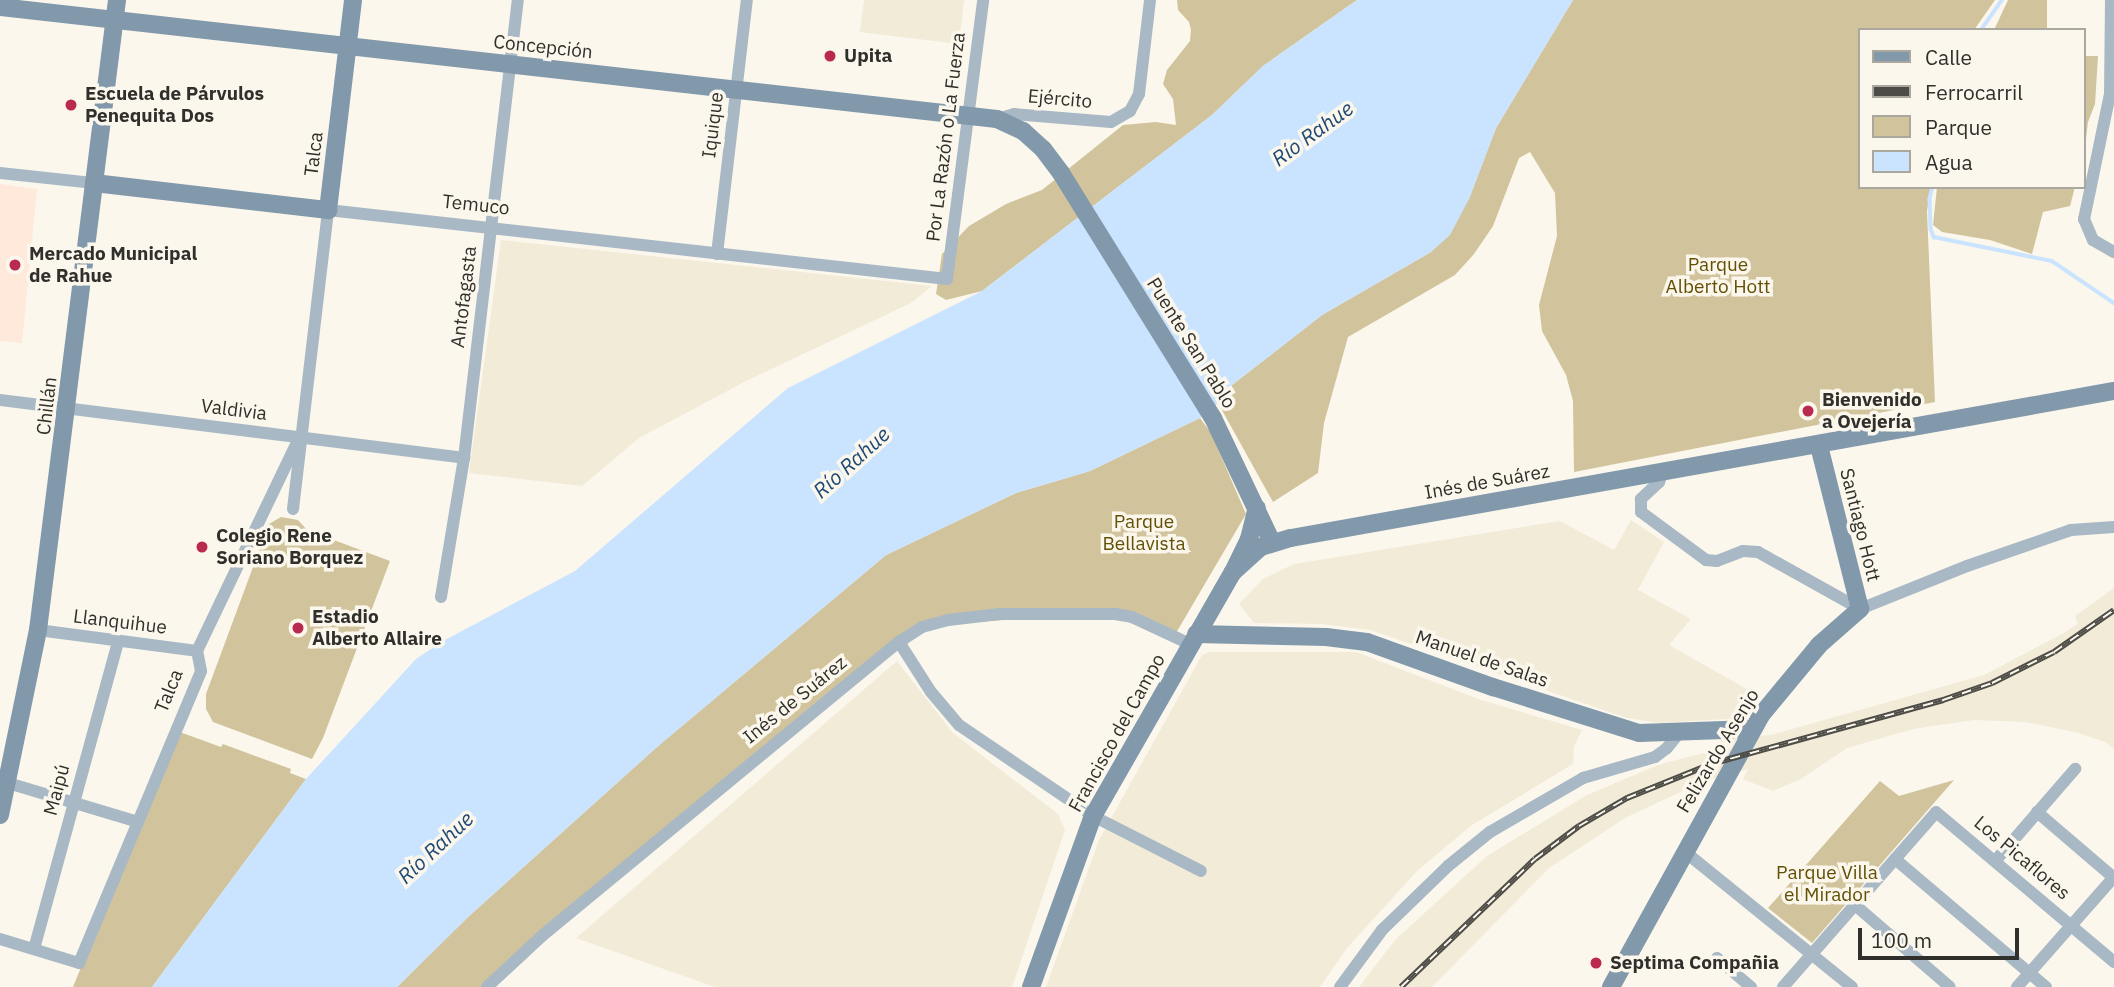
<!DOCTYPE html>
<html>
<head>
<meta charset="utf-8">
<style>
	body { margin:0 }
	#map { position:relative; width:2114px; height:987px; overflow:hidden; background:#fbf7ec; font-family:"IBM Plex Sans",sans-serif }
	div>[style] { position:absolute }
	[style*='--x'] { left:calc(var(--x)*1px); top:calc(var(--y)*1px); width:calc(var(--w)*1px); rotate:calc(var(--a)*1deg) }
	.commercial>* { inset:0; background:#fee9db }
	.built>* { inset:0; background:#f1ebd8 }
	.green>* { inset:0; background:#d1c49c }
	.water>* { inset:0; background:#cae3fe }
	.stream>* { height:3.5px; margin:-1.75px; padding:0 1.75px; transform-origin:1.75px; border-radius:1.75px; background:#cae3fe }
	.street>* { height:12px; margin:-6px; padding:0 6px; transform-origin:6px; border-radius:6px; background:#a8b8c5 }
	.secondary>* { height:18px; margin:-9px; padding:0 9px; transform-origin:9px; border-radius:9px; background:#8299ac }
	.rail>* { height:6px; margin-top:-3px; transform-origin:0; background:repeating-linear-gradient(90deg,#fbf7ec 0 10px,#4d4c47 0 20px); box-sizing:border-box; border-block:2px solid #4d4c47 }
	.dots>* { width:19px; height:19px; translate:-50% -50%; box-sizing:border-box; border:4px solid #fbf7ec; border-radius:50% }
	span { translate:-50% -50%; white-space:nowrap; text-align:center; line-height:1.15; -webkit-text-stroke:7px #fbf7ec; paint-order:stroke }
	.street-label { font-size:19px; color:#302f2b }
	.poi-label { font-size:19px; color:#302f2b; font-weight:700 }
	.left { translate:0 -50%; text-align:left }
	.park-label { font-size:19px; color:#635005 }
	.water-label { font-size:21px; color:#1e4974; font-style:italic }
	.legend { position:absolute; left:1858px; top:28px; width:228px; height:161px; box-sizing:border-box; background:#fbf7ec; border:2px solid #aaa79f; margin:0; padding:9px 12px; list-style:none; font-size:21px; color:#302f2b }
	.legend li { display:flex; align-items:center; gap:14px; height:35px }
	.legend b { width:35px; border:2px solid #aaa79f }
	.scale { position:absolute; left:1858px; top:928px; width:161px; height:32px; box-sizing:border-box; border:4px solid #302f2b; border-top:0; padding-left:9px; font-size:21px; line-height:24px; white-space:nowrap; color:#302f2b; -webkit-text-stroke:5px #fbf7ec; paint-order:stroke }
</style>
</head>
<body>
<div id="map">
	<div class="commercial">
		<i style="clip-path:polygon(0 184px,37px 189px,22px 343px,0 341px)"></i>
	</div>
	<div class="built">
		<i style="clip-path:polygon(864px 0,964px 0,959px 44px,860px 32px)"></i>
		<i style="clip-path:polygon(501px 240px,932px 286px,911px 303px,748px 380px,639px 438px,582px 486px,469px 473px)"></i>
		<i style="clip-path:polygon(1631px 520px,1664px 542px,1638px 590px,1691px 619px,1669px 645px,1759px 696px,1743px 718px,1660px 723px,1627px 718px,1370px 630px,1322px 624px,1254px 623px,1239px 604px,1263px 579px,1294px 564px,1560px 521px,1614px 550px)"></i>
		<i style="clip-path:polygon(2114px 588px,2114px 749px,2105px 742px,2075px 732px,2026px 722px,1974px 720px,1913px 729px,1847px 748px,1801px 779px,1773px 791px,1743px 779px,1748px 769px,1702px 782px,1625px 818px,1549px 868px,1432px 987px,1359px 987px,1395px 940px,1487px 856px,1587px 795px,1658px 765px,1718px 749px,1721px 739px,1771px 735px,1984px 675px,2062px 634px,2078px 624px,2075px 616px)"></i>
		<i style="clip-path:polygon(1209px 652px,1356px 652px,1481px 700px,1582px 730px,1574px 747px,1573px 764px,1472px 825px,1417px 871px,1347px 948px,1320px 987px,1046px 987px,1099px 840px,1202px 655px)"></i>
		<i style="clip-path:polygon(897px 661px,953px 733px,1058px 814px,1065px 830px,1012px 987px,715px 987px,576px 938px)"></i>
	</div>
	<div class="green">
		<i style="clip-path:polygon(1177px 0,1357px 0,1263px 66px,1212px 115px,982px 291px,946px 300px,936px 294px,942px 254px,969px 226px,1006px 204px,1042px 190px,1123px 125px,1156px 122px,1176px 125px,1173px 99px,1163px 84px,1167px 70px,1190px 41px,1191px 30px,1189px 22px,1178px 10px)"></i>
		<i style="clip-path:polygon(1573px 0,1995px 0,1974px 30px,1860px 30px,1860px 187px,1931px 187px,1927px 211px,1935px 402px,1574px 472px,1573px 401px,1566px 375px,1542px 331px,1539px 305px,1557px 236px,1555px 193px,1530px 152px,1519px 158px,1493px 226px,1474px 254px,1455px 275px,1348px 337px,1324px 423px,1318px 473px,1273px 502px,1218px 403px,1232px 385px,1322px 315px,1431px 252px,1469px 199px,1496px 128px)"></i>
		<i style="clip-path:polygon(2008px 0,2047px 0,2047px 30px,1994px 30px)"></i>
		<i style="clip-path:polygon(2084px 56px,2098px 56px,2095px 104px,2088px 122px,2084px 155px)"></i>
		<i style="clip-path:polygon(1937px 187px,2075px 187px,2070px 206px,2043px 212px,2032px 254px,1990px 240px,1942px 232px,1933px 225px)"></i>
		<i style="clip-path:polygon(1200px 418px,1211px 433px,1246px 514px,1176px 633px,1130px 611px,921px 626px,483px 987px,397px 987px,468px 917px,657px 747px,886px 555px,1016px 493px,1090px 471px)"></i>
		<i style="clip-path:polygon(281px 517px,298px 520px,307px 530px,390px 561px,323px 738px,312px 759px,213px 722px,206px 709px,206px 694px,269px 524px)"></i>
		<i style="clip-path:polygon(177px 731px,221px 747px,223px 744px,291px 769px,290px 773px,306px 779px,152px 987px,73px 987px)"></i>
		<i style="clip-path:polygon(1954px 780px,1812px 943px,1768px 908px,1880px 781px,1899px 796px)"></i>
	</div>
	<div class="water">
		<i style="clip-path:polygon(1357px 0,1573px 0,1496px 128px,1469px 199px,1450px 235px,1431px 252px,1322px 315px,1232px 385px,1218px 403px,1200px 418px,1090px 471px,1016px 493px,886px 555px,657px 747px,468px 917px,397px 987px,152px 987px,306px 779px,416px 659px,443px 641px,575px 571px,788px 388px,982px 291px,1212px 115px,1263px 66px)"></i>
	</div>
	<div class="stream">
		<i style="--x:1981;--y:30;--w:37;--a:-55"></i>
		<i style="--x:1933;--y:187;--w:12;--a:104"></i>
		<i style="--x:1930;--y:199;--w:30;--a:88"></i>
		<i style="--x:1931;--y:229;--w:9;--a:69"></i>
		<i style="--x:1934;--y:237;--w:120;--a:11.5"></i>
		<i style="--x:2052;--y:261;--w:75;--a:34.1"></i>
	</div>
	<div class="street">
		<i style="--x:2111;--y:0;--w:94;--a:90.6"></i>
		<i style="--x:2110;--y:94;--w:128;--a:101.7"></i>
		<i style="--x:2084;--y:219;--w:23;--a:67"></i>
		<i style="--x:2093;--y:240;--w:24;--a:30"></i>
		<i style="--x:997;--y:119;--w:18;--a:-16"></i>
		<i style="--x:1014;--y:114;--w:97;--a:4.7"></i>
		<i style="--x:1111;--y:122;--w:22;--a:-30"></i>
		<i style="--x:1130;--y:111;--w:19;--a:-62"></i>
		<i style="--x:1139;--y:94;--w:95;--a:-83.3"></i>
		<i style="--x:0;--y:173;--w:95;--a:6.1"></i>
		<i style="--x:717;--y:254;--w:256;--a:-83.3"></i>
		<i style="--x:0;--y:400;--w:468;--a:7.1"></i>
		<i style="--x:1663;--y:472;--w:11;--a:112"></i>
		<i style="--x:1659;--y:482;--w:25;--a:137"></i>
		<i style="--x:1641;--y:499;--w:13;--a:90"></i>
		<i style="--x:1641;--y:512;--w:81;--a:36.4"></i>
		<i style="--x:1706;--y:560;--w:11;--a:5"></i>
		<i style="--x:1717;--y:561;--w:28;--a:-21"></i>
		<i style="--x:1743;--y:551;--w:15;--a:4"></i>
		<i style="--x:1758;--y:552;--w:117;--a:29.2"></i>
		<i style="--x:1860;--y:609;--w:115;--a:-21.9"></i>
		<i style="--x:1967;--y:566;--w:110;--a:-19.1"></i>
		<i style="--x:2071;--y:530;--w:43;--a:-4"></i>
		<i style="--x:293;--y:509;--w:301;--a:-83.3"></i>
		<i style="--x:328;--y:210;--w:623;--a:6.36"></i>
		<i style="--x:947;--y:279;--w:281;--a:-82.6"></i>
		<i style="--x:441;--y:597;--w:141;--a:-80.6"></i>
		<i style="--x:464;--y:458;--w:461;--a:-83.3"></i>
		<i style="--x:38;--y:630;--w:160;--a:7.5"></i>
		<i style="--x:899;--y:642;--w:59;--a:57.4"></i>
		<i style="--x:931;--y:692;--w:43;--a:49.7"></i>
		<i style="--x:959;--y:725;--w:162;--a:34.2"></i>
		<i style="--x:1093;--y:816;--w:121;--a:27"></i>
		<i style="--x:8;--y:783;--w:136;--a:16.7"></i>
		<i style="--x:2037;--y:812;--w:101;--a:40.6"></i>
		<i style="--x:1684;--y:851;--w:216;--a:39"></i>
		<i style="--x:1895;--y:859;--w:198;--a:40.3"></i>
		<i style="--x:1996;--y:860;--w:121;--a:-49"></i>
		<i style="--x:1855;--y:905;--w:125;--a:40.8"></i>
		<i style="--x:0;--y:939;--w:83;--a:16.9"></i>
		<i style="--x:79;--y:963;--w:316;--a:-67.3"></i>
		<i style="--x:201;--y:671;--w:20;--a:-101"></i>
		<i style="--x:197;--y:651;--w:234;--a:-64.4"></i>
		<i style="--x:34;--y:949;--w:319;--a:-74.7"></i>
		<i style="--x:1717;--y:958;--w:45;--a:40.5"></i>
		<i style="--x:487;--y:987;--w:76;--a:-42.9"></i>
		<i style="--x:543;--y:935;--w:461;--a:-39.5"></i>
		<i style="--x:899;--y:642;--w:27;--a:-33"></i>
		<i style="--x:922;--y:627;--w:27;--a:-15"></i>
		<i style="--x:948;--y:620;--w:52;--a:-6.6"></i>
		<i style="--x:1000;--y:614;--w:115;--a:0"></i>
		<i style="--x:1115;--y:614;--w:17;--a:10"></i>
		<i style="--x:1132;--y:617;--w:64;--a:25"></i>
		<i style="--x:1340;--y:987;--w:71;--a:-53.6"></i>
		<i style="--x:1382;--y:930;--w:92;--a:-44.1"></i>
		<i style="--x:1448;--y:866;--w:54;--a:-39"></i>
		<i style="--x:1490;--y:832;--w:108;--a:-30.1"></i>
		<i style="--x:1583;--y:778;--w:75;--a:-16.3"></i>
		<i style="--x:1655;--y:757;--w:15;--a:-37"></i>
		<i style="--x:1667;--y:748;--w:19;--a:-51"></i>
		<i style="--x:1783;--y:987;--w:232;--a:-48.8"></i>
		<i style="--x:1936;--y:812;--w:233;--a:40.1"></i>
		<i style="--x:2017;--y:987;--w:145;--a:-48.6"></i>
	</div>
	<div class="secondary">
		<i style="--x:0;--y:7;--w:1003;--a:6.41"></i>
		<i style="--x:997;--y:119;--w:29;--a:25"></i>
		<i style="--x:1023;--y:131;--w:27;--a:42"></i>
		<i style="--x:1043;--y:149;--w:30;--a:53"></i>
		<i style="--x:1061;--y:173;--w:288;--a:58.2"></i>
		<i style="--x:1213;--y:418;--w:137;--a:64.6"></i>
		<i style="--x:94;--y:183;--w:236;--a:6.6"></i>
		<i style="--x:328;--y:210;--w:211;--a:-83.2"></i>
		<i style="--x:1233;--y:572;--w:38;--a:-42"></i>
		<i style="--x:1261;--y:547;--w:31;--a:-17"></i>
		<i style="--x:1291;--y:538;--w:836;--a:-10.13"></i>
		<i style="--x:1196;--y:634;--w:130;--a:1.3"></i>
		<i style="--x:1326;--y:637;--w:41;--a:7"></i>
		<i style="--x:1367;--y:642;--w:134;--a:19.7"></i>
		<i style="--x:1493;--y:687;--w:153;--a:17.5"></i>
		<i style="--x:1639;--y:733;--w:113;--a:-2"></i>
		<i style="--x:0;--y:815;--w:189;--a:-78.4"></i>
		<i style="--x:38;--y:630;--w:635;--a:-82.85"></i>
		<i style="--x:1031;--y:987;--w:182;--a:-70.1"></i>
		<i style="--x:1093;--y:816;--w:281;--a:-60.2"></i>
		<i style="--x:1233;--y:572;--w:37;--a:-64"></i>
		<i style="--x:1249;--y:539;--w:32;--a:-76"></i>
		<i style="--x:1611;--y:987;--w:312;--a:-61.1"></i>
		<i style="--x:1762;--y:714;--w:89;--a:-50.4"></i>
		<i style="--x:1819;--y:645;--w:55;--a:-41.3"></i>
		<i style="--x:1860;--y:609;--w:164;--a:-104.1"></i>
	</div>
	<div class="rail">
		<i style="--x:1401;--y:987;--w:185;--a:-43.7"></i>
		<i style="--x:1535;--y:859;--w:55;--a:-36.9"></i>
		<i style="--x:1579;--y:826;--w:56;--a:-30.3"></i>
		<i style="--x:1627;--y:798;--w:91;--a:-22"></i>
		<i style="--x:1711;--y:764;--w:241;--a:-15.4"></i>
		<i style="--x:1943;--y:700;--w:52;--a:-19.1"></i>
		<i style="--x:1992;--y:683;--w:69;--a:-26.6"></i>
		<i style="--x:2054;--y:652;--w:73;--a:-35"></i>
	</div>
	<div class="dots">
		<i style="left:830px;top:56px;background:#ba2a4e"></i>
		<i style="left:71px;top:105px;background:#ba2a4e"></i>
		<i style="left:15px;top:265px;background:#ba2a4e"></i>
		<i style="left:1808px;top:411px;background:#ba2a4e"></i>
		<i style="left:202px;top:547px;background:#ba2a4e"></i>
		<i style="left:298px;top:628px;background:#ba2a4e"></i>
		<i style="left:1596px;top:963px;background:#ba2a4e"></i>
	</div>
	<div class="street-label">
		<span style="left:543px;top:47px;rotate:6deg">Concepción</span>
		<span style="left:1060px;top:99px;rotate:5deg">Ejército</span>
		<span style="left:713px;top:125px;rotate:-83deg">Iquique</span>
		<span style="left:946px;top:137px;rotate:-83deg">Por La Razón o La Fuerza</span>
		<span style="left:314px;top:154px;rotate:-83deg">Talca</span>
		<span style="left:476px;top:205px;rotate:6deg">Temuco</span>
		<span style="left:464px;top:297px;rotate:-83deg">Antofagasta</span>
		<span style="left:1191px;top:343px;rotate:58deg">Puente San Pablo</span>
		<span style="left:47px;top:406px;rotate:-83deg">Chillán</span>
		<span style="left:234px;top:410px;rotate:7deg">Valdivia</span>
		<span style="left:1487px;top:482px;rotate:-10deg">Inés de Suárez</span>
		<span style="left:1860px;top:525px;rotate:76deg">Santiago Hott</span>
		<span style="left:120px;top:622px;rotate:7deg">Llanquihue</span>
		<span style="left:1482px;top:659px;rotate:19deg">Manuel de Salas</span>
		<span style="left:169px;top:691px;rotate:-68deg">Talca</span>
		<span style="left:795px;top:700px;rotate:-39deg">Inés de Suárez</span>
		<span style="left:1117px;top:733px;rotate:-61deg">Francisco del Campo</span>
		<span style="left:1718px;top:751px;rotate:-59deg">Felizardo Asenjo</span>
		<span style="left:57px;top:790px;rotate:-75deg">Maipú</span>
		<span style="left:2022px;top:858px;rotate:40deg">Los Picaflores</span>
	</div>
	<div class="poi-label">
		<span class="left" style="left:844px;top:56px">Upita</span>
		<span class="left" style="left:85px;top:105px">Escuela de Párvulos<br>Penequita Dos</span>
		<span class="left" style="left:29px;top:265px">Mercado Municipal<br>de Rahue</span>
		<span class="left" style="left:1822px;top:411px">Bienvenido<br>a Ovejería</span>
		<span class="left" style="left:216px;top:547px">Colegio Rene<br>Soriano Borquez</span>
		<span class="left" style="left:312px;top:628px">Estadio<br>Alberto Allaire</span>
		<span class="left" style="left:1610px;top:963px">Septima Compañia</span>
	</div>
	<div class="park-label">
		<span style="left:1718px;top:276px">Parque<br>Alberto Hott</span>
		<span style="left:1144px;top:533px">Parque<br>Bellavista</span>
		<span style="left:1827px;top:884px">Parque Villa<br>el Mirador</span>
	</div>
	<div class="water-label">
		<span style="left:1312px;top:133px;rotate:-36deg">Río Rahue</span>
		<span style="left:851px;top:462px;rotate:-42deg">Río Rahue</span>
		<span style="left:435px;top:847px;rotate:-43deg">Río Rahue</span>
	</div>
	<ul class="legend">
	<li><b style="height:9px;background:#8299ac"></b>Calle</li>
	<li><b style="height:9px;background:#4d4c47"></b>Ferrocarril</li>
	<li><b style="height:19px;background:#d1c49c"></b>Parque</li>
	<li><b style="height:19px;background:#cae3fe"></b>Agua</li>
	</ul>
	<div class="scale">100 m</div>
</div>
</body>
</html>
